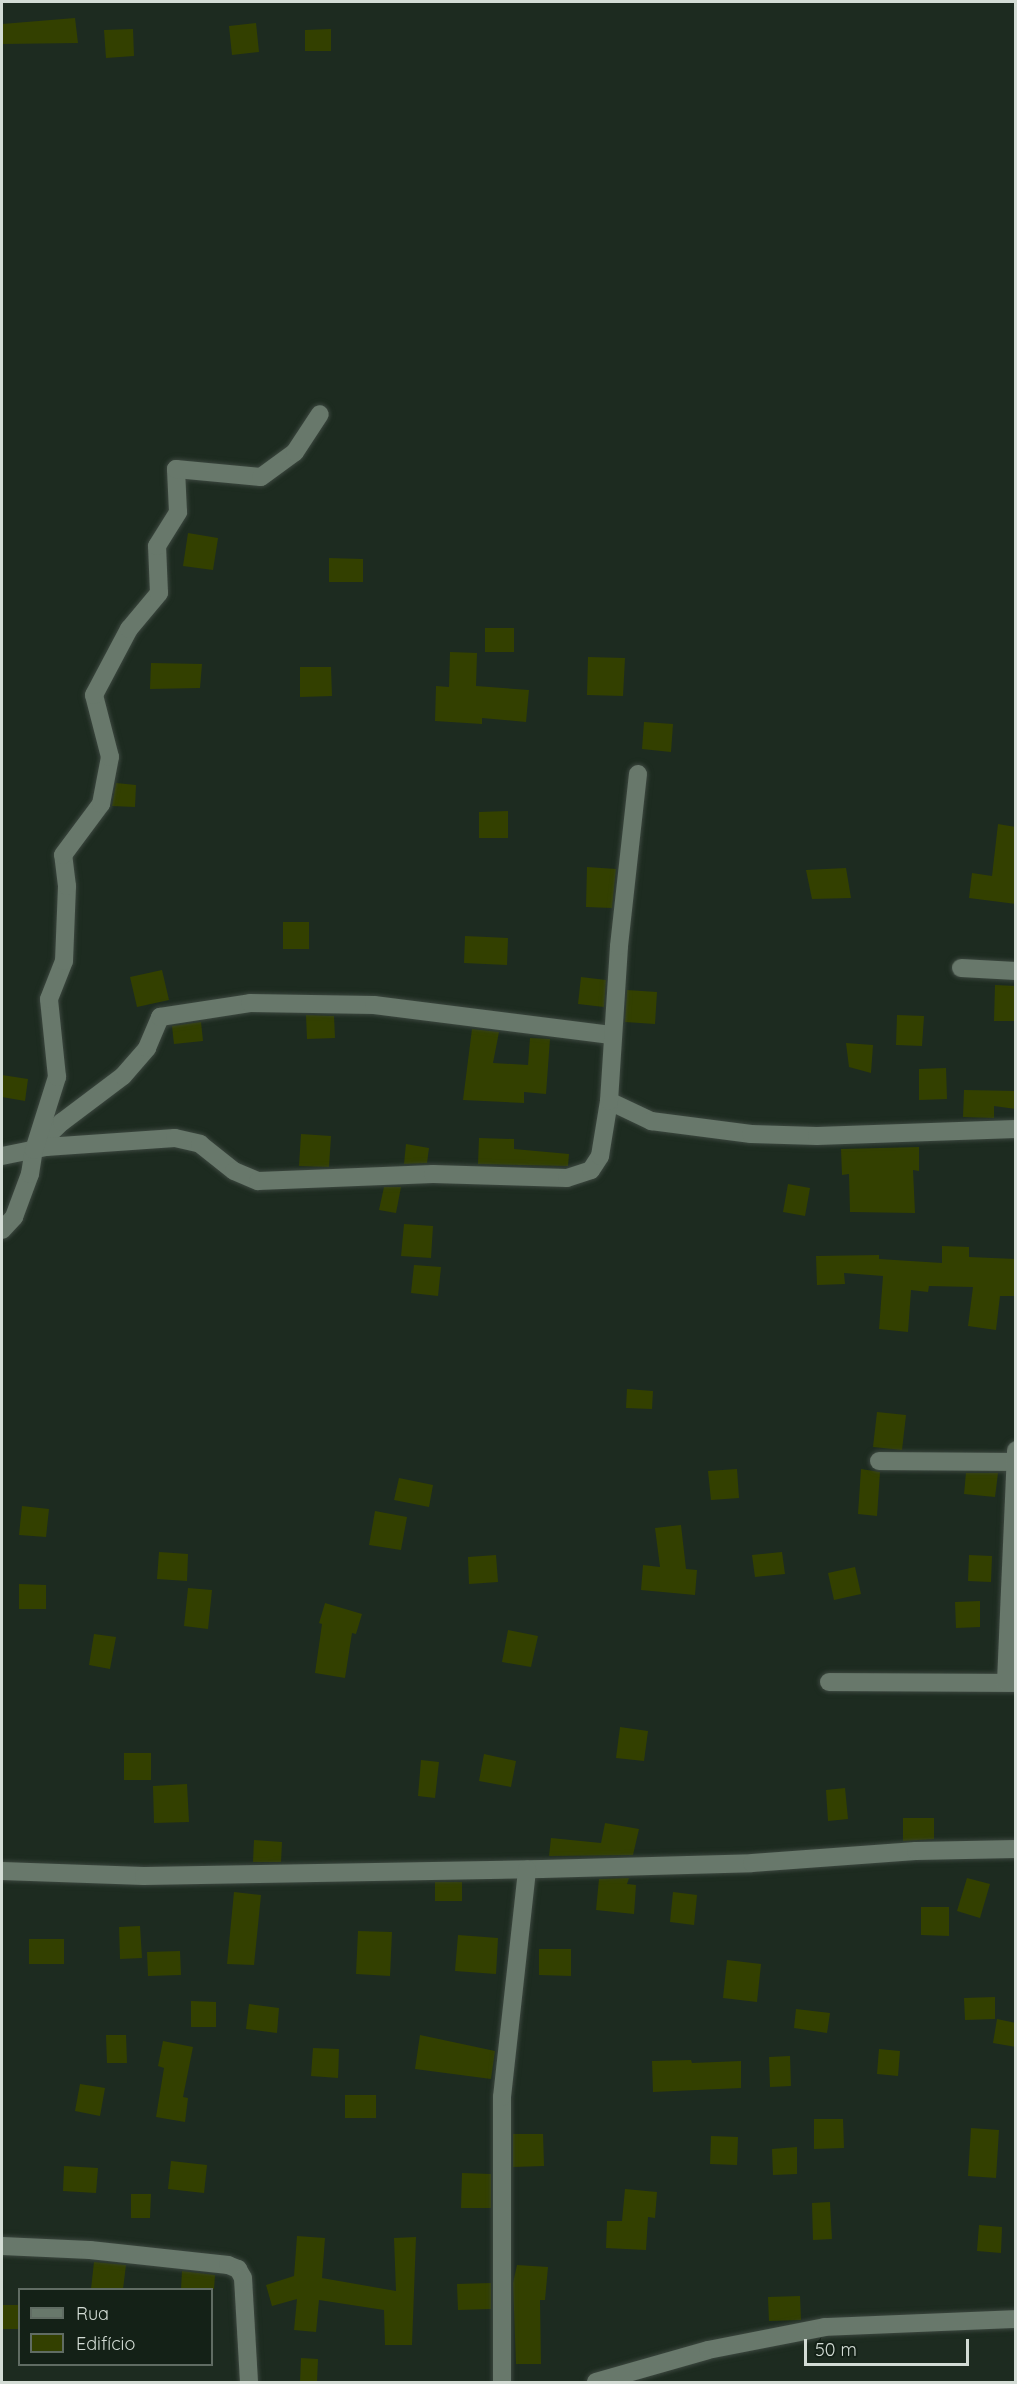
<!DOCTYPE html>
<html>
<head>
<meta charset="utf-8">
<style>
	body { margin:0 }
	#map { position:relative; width:1017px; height:2384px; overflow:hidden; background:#1d2b20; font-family:Quicksand,sans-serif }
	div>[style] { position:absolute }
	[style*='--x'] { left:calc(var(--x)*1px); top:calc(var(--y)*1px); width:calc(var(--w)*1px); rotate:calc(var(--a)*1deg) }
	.building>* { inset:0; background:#334000 }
	.roads { filter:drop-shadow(0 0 2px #3c473f) drop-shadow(0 0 2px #3c473f) }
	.minor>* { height:18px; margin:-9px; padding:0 9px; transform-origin:9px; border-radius:9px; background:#68786b }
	span { translate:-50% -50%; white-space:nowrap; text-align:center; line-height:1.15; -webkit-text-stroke:6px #142117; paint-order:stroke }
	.frame { position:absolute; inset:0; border:3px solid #d3dcd5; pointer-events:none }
	.legend { position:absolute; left:18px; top:2288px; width:195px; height:78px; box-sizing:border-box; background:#142117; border:2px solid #606c63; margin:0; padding:8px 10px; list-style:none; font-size:18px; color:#d3dcd5 }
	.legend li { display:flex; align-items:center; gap:12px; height:30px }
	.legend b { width:30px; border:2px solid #606c63 }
	.scale { position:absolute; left:804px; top:2339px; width:165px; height:27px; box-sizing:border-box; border:3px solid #d3dcd5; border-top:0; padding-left:8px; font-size:18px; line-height:21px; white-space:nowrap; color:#d3dcd5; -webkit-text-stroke:4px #142117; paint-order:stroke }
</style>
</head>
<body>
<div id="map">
	<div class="building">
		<i style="clip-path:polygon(75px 18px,78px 43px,2px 44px,2px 24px)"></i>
		<i style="clip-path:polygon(256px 23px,259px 52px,232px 55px,229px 26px)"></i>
		<i style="clip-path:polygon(133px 29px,134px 56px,106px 58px,104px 30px)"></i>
		<i style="clip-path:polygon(331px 29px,331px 51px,305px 51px,305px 30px)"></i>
		<i style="clip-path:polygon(188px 533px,218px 538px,213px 570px,183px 566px)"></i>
		<i style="clip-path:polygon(329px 558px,363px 559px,363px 582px,329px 582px)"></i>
		<i style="clip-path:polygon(485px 628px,514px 628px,514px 652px,485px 652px)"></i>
		<i style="clip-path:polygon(450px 652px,477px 653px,476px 686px,529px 690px,526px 722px,482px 718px,482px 724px,435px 721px,436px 686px,449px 687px)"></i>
		<i style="clip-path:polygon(588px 657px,625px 658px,623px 696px,587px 695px)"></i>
		<i style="clip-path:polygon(151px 663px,202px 664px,200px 688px,150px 689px)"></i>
		<i style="clip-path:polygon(300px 667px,331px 667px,332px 696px,300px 697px)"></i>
		<i style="clip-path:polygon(644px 722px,673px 724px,671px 752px,642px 749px)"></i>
		<i style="clip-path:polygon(116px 783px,136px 785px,135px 807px,112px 806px)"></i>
		<i style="clip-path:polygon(508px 811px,508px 838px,479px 838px,479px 812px)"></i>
		<i style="clip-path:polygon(998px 824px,1016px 827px,1016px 904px,969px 898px,972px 873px,992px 876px)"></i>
		<i style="clip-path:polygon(587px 867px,616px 869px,612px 908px,586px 907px)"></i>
		<i style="clip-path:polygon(846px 868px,851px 898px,812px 899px,806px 870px)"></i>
		<i style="clip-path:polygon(283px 922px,309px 922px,309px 949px,283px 949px)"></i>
		<i style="clip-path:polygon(465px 936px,508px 938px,507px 965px,464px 963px)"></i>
		<i style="clip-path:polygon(162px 970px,169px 1000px,137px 1007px,130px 977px)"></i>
		<i style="clip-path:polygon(581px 977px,606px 980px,604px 1007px,578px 1004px)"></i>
		<i style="clip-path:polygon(995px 985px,1016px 986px,1016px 1021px,994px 1021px)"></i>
		<i style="clip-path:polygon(627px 990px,657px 992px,655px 1024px,625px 1022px)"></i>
		<i style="clip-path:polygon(306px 1015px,334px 1016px,335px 1038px,307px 1039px)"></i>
		<i style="clip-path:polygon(897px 1015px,924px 1016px,922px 1046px,896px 1045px)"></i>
		<i style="clip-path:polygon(201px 1022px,203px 1041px,174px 1044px,172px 1026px)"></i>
		<i style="clip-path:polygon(472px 1029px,499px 1032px,493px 1063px,528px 1065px,530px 1038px,550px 1039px,546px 1094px,524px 1092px,524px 1103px,463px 1100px)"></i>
		<i style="clip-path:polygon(846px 1043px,873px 1045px,871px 1073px,849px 1067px)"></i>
		<i style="clip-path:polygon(946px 1068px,947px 1099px,919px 1100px,919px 1069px)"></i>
		<i style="clip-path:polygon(2px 1075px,28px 1079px,25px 1101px,2px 1097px)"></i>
		<i style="clip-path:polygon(964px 1090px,1016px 1091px,1016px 1109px,994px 1106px,994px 1118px,963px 1117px)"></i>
		<i style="clip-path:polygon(301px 1134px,331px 1136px,329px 1167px,299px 1166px)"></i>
		<i style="clip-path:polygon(479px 1138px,514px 1139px,514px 1149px,569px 1154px,568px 1166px,478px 1164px)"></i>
		<i style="clip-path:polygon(406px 1144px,429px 1148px,427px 1163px,404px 1164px)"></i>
		<i style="clip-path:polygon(919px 1147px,919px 1171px,913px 1170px,915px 1213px,850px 1212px,849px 1174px,842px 1175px,841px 1149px)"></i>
		<i style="clip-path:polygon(788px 1184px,810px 1188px,805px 1216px,783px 1212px)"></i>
		<i style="clip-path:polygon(384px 1187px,401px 1187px,396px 1213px,379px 1210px)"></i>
		<i style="clip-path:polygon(404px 1224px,433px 1226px,431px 1258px,401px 1256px)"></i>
		<i style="clip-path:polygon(942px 1246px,969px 1247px,969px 1257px,1016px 1259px,1014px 1296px,1000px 1296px,996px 1330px,968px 1326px,973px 1287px,929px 1286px,928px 1292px,911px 1290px,908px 1332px,879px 1329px,883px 1276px,844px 1273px,845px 1284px,817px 1285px,816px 1256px,879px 1255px,879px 1259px,942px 1263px)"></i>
		<i style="clip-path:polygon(414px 1265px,441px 1267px,438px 1296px,411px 1293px)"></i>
		<i style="clip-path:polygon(627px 1389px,653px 1391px,652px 1409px,626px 1408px)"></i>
		<i style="clip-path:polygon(877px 1412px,906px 1415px,902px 1450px,873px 1447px)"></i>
		<i style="clip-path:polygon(737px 1469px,739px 1498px,711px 1500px,708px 1471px)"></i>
		<i style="clip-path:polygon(861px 1469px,880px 1472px,877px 1516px,858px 1514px)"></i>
		<i style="clip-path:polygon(966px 1473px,998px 1473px,995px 1497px,964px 1494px)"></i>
		<i style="clip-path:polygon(399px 1478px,433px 1485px,429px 1507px,394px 1500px)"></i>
		<i style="clip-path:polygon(22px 1506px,49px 1509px,46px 1537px,19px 1535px)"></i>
		<i style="clip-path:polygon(375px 1511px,407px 1517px,401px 1550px,369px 1545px)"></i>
		<i style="clip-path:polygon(681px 1525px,686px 1569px,697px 1570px,695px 1595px,641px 1590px,643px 1565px,660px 1567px,655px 1528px)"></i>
		<i style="clip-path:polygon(159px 1552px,188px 1554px,187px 1581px,157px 1579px)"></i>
		<i style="clip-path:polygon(782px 1552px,785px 1574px,755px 1577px,752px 1555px)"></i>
		<i style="clip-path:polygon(496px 1555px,498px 1582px,469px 1584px,468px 1557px)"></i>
		<i style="clip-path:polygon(969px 1555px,992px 1556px,991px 1582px,968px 1581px)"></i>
		<i style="clip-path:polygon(855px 1567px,861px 1594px,834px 1600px,828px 1573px)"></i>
		<i style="clip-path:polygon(19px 1584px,46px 1585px,46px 1609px,19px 1609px)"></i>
		<i style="clip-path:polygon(188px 1588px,212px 1590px,208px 1629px,184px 1626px)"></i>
		<i style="clip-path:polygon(980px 1601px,980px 1627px,956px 1628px,955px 1602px)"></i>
		<i style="clip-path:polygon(325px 1603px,362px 1614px,356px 1634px,352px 1633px,345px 1678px,315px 1673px,322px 1624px,319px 1623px)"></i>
		<i style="clip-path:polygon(508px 1630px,538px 1636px,531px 1667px,502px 1662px)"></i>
		<i style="clip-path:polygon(94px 1634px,116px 1637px,110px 1669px,89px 1665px)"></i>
		<i style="clip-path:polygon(620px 1727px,648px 1731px,644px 1761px,616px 1758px)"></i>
		<i style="clip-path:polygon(124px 1753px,151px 1753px,151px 1780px,124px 1780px)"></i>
		<i style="clip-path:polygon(484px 1754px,516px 1761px,511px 1787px,479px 1781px)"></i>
		<i style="clip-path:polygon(421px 1760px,439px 1762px,435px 1798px,418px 1796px)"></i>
		<i style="clip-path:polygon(187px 1784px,189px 1822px,154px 1823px,153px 1786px)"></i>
		<i style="clip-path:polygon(845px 1788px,848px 1819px,828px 1821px,826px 1790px)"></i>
		<i style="clip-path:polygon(903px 1818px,934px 1818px,934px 1839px,903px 1841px)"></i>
		<i style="clip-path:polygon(605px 1823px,639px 1829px,633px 1855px,549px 1856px,551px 1838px,601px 1843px)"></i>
		<i style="clip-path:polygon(254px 1840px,282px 1842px,281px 1862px,253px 1862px)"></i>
		<i style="clip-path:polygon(629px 1878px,627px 1884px,636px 1885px,634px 1914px,596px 1910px,599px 1879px)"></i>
		<i style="clip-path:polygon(967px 1878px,990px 1884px,980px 1918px,957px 1911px)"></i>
		<i style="clip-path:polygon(435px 1882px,462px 1882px,462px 1901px,435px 1901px)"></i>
		<i style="clip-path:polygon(234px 1892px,261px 1895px,254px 1965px,227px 1964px)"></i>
		<i style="clip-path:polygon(673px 1892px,697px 1895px,694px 1925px,670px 1922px)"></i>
		<i style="clip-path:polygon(921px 1907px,949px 1907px,949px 1936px,921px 1935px)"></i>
		<i style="clip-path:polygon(140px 1926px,142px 1958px,120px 1959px,119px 1927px)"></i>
		<i style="clip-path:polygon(358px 1931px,392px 1932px,390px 1976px,356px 1974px)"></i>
		<i style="clip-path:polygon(458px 1935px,498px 1938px,496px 1974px,455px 1971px)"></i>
		<i style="clip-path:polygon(29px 1939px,64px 1939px,64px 1964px,29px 1964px)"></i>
		<i style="clip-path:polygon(539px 1949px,571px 1949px,571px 1976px,539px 1975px)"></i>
		<i style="clip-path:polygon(180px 1951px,181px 1975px,148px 1976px,147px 1952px)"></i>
		<i style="clip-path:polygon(727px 1960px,761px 1964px,757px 2002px,723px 1998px)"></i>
		<i style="clip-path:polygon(995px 1997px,995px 2019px,965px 2020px,964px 1998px)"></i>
		<i style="clip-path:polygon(191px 2001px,216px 2002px,216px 2027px,191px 2027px)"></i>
		<i style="clip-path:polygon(249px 2004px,279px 2008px,277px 2033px,246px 2029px)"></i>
		<i style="clip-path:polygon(796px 2009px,830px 2013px,827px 2033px,794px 2028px)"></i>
		<i style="clip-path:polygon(997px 2019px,1016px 2023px,1016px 2047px,993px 2043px)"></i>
		<i style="clip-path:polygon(106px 2035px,126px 2035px,127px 2063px,107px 2063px)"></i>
		<i style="clip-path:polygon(420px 2035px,495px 2051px,491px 2079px,415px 2069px)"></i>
		<i style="clip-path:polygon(163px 2041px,193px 2047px,183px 2097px,188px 2098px,185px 2122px,156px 2117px,164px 2068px,158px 2066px)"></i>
		<i style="clip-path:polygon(313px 2048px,339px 2049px,338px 2078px,311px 2076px)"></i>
		<i style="clip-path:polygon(879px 2049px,900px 2051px,898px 2076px,877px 2074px)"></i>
		<i style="clip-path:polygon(790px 2056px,791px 2086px,770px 2087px,769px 2057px)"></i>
		<i style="clip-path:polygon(691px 2060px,692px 2063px,741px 2061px,741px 2088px,653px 2092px,652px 2061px)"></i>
		<i style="clip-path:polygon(80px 2084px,105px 2088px,100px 2116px,75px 2111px)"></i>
		<i style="clip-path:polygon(345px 2095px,376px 2095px,376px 2118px,345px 2118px)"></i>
		<i style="clip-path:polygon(814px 2119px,843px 2119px,844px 2148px,814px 2149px)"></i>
		<i style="clip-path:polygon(971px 2128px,999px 2130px,996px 2178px,968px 2176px)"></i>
		<i style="clip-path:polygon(513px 2134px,543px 2134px,544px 2166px,513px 2167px)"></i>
		<i style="clip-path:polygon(711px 2136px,738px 2137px,737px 2165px,710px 2164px)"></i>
		<i style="clip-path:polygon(797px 2147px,797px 2174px,773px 2175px,772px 2149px)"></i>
		<i style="clip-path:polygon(171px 2161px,207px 2165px,204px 2193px,168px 2189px)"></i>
		<i style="clip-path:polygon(64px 2166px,98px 2168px,96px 2193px,63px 2191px)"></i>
		<i style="clip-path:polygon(462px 2173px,491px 2174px,491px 2208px,461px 2208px)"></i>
		<i style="clip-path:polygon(625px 2189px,657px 2192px,655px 2218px,648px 2217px,646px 2250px,606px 2248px,607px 2221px,622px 2221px)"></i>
		<i style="clip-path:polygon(131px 2194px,151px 2194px,150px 2218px,131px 2218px)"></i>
		<i style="clip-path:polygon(830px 2202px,832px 2239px,813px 2240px,812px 2203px)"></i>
		<i style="clip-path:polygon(979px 2225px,1002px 2227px,1001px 2253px,977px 2251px)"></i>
		<i style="clip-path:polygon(297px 2236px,325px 2238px,322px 2278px,396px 2291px,394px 2238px,416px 2237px,412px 2345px,385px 2345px,384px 2310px,319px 2300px,316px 2332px,294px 2330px,297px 2299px,272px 2306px,266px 2285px,294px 2276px)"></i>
		<i style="clip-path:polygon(94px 2262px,126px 2265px,123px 2289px,91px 2289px)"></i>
		<i style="clip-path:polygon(517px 2265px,548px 2267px,545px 2300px,540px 2300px,541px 2364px,516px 2364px,513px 2283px)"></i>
		<i style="clip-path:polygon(182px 2271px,215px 2275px,214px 2289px,181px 2289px)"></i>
		<i style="clip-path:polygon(491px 2283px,491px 2309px,458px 2310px,457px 2284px)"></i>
		<i style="clip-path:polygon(800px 2296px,801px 2320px,769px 2321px,768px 2297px)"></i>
		<i style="clip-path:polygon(2px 2305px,20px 2305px,20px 2329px,2px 2329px)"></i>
		<i style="clip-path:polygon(301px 2358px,318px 2359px,317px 2382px,300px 2382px)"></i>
	</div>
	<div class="roads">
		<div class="minor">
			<i style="--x:961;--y:968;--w:55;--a:3.1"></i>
			<i style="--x:609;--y:1101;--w:47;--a:25.5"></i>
			<i style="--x:651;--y:1121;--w:101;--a:7.4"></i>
			<i style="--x:751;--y:1134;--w:66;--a:1.7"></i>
			<i style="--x:817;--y:1136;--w:199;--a:-2"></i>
			<i style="--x:39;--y:1144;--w:32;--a:-44"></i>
			<i style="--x:62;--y:1122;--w:76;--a:-37"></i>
			<i style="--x:123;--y:1076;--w:37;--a:-49"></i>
			<i style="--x:147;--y:1048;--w:34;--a:-67"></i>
			<i style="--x:160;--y:1017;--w:91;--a:-8.8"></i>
			<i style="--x:250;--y:1003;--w:124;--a:0.9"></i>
			<i style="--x:374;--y:1005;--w:241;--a:7.2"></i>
			<i style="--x:2;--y:1156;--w:45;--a:-11.6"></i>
			<i style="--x:46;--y:1147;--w:129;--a:-4"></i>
			<i style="--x:175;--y:1138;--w:26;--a:13"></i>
			<i style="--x:200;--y:1144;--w:43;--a:38.5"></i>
			<i style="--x:234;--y:1171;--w:26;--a:23"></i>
			<i style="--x:258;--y:1181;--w:175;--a:-2.3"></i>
			<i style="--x:433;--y:1174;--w:134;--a:1.7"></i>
			<i style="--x:567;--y:1178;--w:25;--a:-18"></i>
			<i style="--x:591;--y:1170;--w:17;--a:-57"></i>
			<i style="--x:600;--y:1156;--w:56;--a:-80.7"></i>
			<i style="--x:609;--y:1101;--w:155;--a:-86.3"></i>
			<i style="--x:619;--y:946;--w:173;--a:-83.7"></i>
			<i style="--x:2;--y:1230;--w:18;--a:-47"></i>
			<i style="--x:14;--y:1217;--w:46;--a:-69.6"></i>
			<i style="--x:30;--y:1174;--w:24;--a:-81"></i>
			<i style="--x:34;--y:1150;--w:77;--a:-72.5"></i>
			<i style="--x:57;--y:1077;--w:78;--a:-95.9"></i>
			<i style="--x:49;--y:999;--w:41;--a:-68.5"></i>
			<i style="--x:64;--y:961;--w:75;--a:-87.7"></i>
			<i style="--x:67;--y:886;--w:31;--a:-97"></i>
			<i style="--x:63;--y:855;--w:64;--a:-53.3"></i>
			<i style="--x:101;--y:804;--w:48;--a:-79.2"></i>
			<i style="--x:110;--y:757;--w:64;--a:-104.5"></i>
			<i style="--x:94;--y:695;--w:75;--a:-62.1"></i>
			<i style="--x:129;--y:629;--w:47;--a:-50.2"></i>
			<i style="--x:159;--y:593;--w:47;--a:-92.4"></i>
			<i style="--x:157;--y:546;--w:40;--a:-58"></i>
			<i style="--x:178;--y:512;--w:43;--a:-92.7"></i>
			<i style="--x:176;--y:469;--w:85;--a:5.4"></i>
			<i style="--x:261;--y:477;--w:42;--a:-36.3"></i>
			<i style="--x:295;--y:452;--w:45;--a:-56.7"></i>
			<i style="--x:879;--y:1461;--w:137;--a:0.4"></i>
			<i style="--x:829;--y:1682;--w:187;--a:0.3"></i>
			<i style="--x:1006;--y:1682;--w:232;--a:-87.5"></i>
			<i style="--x:2;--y:1871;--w:142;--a:2"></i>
			<i style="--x:144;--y:1876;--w:398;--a:-1"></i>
			<i style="--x:542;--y:1869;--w:210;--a:-1.6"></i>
			<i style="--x:752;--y:1863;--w:164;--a:-4.2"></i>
			<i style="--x:916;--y:1851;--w:100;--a:-1.1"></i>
			<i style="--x:2;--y:2246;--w:88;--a:2.6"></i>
			<i style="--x:90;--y:2250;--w:139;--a:6.2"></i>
			<i style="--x:228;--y:2265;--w:11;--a:22"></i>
			<i style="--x:238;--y:2269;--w:10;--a:61"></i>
			<i style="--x:243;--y:2278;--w:104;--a:86.7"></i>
			<i style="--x:502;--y:2382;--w:285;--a:-90"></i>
			<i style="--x:502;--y:2097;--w:229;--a:-83.7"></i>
			<i style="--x:596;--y:2382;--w:116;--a:-15.9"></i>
			<i style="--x:708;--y:2350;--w:119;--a:-11.1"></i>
			<i style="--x:825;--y:2327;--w:191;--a:-2.4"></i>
		</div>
	</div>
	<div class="frame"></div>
	<ul class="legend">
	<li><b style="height:8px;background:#68786b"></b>Rua</li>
	<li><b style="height:16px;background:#334000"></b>Edifício</li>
	</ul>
	<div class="scale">50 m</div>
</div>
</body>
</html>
